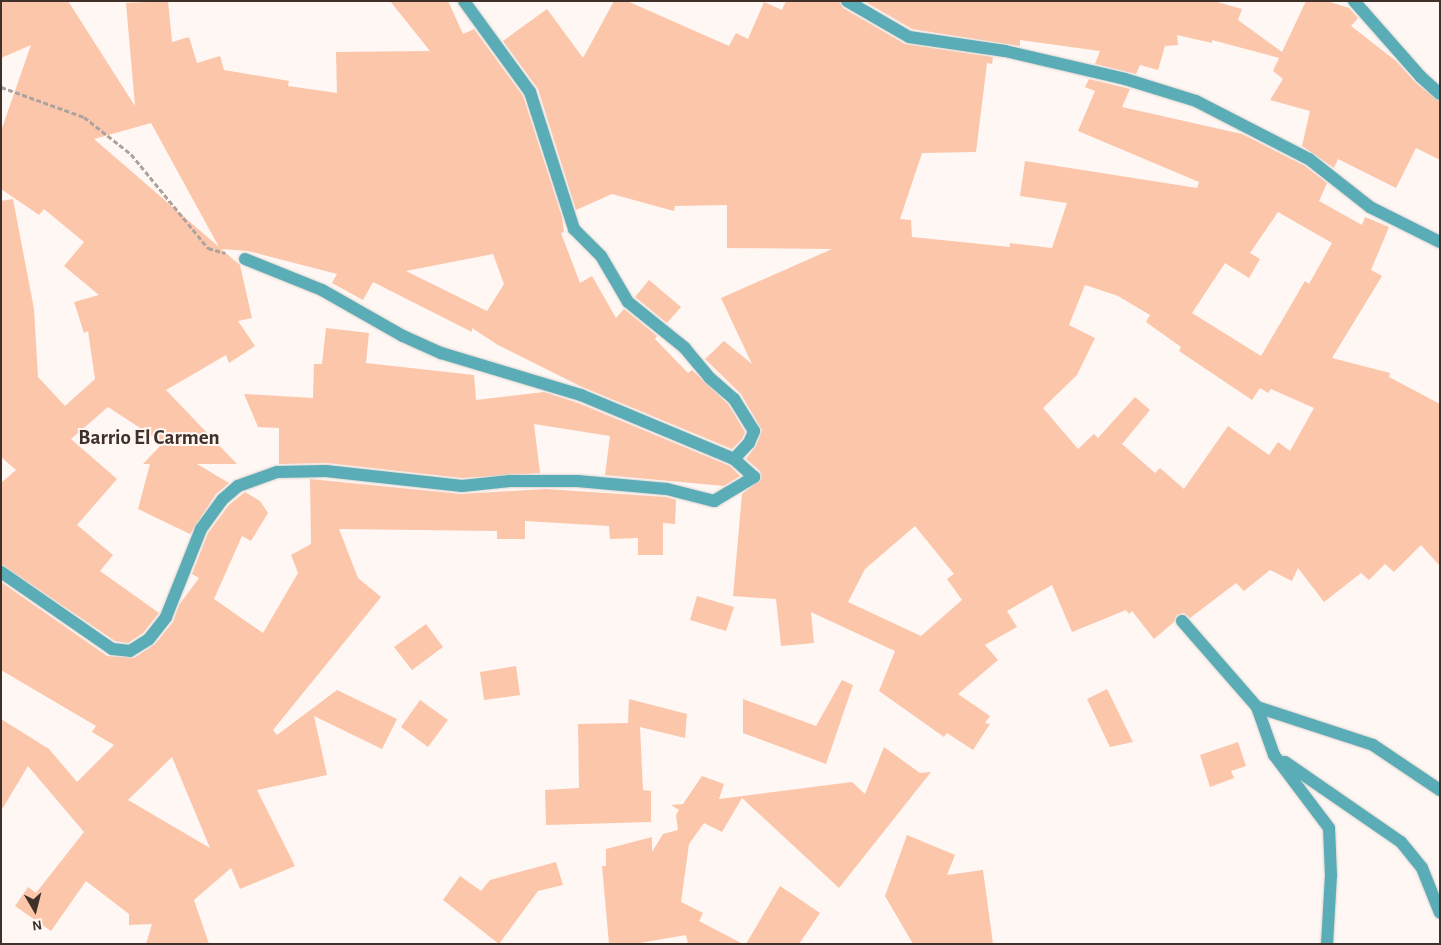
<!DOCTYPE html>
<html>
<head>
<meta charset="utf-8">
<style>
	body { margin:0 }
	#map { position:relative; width:1441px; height:945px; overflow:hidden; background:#fef7f3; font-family:"Alegreya Sans",sans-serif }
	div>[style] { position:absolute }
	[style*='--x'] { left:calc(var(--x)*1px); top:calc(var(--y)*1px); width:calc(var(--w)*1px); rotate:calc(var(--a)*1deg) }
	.building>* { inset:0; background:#fcc6ab }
	.path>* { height:3px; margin-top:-1.5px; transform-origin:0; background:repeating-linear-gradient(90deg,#ada39e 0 5px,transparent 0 7.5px) }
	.roads { filter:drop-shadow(0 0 1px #dcd3cf) drop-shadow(0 0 1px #dcd3cf) }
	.minor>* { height:12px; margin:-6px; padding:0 6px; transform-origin:6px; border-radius:6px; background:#5aacb6 }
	span { translate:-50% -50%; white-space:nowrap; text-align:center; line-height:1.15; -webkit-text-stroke:4px #fef7f3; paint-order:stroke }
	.neighbourhood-label { font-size:21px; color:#3f312a; font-weight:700 }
	.frame { position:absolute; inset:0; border:2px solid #3f312a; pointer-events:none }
	.north { position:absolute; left:10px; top:885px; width:50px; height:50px; -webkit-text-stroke:4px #fef7f3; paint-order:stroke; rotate:172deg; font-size:14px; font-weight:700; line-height:20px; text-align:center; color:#3f312a }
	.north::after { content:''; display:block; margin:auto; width:18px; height:22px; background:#3f312a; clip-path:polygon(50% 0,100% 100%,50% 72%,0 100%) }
</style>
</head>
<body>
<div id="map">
	<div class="building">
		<i style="clip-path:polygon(evenodd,1px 1px,68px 1px,135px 106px,126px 3px,168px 1px,172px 42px,189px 37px,197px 63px,220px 56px,224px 70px,289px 81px,288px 86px,337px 93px,336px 52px,430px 51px,390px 1px,448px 1px,463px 34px,474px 29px,523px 96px,562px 217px,564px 232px,561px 233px,580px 283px,592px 276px,616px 318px,624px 309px,657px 336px,655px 339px,688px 373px,692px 370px,728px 404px,745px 432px,742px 439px,732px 449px,580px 386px,498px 345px,472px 328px,472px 332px,373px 282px,363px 300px,332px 283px,337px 274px,248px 251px,221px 249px,240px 265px,252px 318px,238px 321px,255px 346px,229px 363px,226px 355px,166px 390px,237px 464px,197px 464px,229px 483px,216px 494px,190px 534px,138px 509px,150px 464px,143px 464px,163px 443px,156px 439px,158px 432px,154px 437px,108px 407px,71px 439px,117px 479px,77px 525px,113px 555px,100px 571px,159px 613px,143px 633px,128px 643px,115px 641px,1px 564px,1px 483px,16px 470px,1px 457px,1px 201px,13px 199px,34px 309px,38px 377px,65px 406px,95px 379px,88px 331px,84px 333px,74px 302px,99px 295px,64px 266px,84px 242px,44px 209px,39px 215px,1px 189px,1px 131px,31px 45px,1px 58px,1px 1px,151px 123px,219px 247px,94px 139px,151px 123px,1px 1px,493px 254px,504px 284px,487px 311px,406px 271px,493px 254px)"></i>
		<i style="clip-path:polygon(evenodd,614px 1px,627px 1px,729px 46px,736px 33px,748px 39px,764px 2px,782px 10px,786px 1px,839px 1px,843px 8px,905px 44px,993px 57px,992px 64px,987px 63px,976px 152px,922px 153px,900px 219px,911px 220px,912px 237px,1010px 247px,1010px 243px,1052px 248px,1067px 203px,1020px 196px,1025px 161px,1197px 188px,1199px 182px,1078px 131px,1095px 91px,1085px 87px,1089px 79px,1130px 89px,1122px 107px,1242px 134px,1305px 166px,1327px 183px,1319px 201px,1362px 225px,1365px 217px,1389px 227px,1371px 270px,1382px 276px,1332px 358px,1390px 373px,1389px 377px,1440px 404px,1440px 566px,1421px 545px,1394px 572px,1385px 564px,1369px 580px,1361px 573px,1324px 602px,1298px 568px,1292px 581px,1270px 570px,1244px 591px,1236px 583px,1190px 618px,1184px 613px,1177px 615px,1174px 622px,1154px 639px,1132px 611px,1129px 614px,1126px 610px,1072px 632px,1052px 585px,1007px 611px,1017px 627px,985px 645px,998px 660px,958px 694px,990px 716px,985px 723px,990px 724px,973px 750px,947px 733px,944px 737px,879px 691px,895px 651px,811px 612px,814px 643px,781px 646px,776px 599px,733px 596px,742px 494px,762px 478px,760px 471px,746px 459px,756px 446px,762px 430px,741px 394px,705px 359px,724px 341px,752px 364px,721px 298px,832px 249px,727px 248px,727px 205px,675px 206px,674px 211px,612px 194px,576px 210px,538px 89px,503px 41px,547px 9px,583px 58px,614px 1px,1278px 212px,1332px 243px,1309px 284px,1305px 281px,1261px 356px,1192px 313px,1225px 263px,1249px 278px,1260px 259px,1250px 253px,1278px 212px,614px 1px,1085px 285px,1118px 296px,1150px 315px,1146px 322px,1181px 347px,1179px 351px,1252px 400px,1260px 388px,1268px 393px,1271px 389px,1314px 408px,1290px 451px,1278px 442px,1269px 455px,1228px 426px,1184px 489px,1160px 468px,1155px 473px,1122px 444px,1150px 410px,1135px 397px,1098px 438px,1094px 434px,1078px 449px,1043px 408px,1077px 375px,1095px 338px,1069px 325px,1085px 285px,614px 1px,915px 526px,954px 574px,947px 579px,962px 600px,921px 636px,848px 602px,865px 569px,915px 526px)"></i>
		<i style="clip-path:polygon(864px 1px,1214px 1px,1242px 9px,1238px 20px,1282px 52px,1306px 1px,1327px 1px,1349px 8px,1358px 18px,1351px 26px,1396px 61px,1416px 83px,1440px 102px,1440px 160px,1416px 148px,1396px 188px,1338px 159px,1334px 168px,1302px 146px,1310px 111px,1270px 100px,1283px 79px,1273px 71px,1279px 58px,1212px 40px,1212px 43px,1177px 35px,1178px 45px,1165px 46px,1158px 70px,1140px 65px,1136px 74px,1095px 64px,1100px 51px,1020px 40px,1020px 46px,912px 29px)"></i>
		<i style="clip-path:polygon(649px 280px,681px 307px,667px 323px,635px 297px)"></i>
		<i style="clip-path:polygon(326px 328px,369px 333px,366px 363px,474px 375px,476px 400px,544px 392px,578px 403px,730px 466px,740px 476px,724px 486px,605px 475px,610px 436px,534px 424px,540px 473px,462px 478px,327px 463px,279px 464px,279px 428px,258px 427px,244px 394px,313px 398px,314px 364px,322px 364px)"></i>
		<i style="clip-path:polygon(evenodd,310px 479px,461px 494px,546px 489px,666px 497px,676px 500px,675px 524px,663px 523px,663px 555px,638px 555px,638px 538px,610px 539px,609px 526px,525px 521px,525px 539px,497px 539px,497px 531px,339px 529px,358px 578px,381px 597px,273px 730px,277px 735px,337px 690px,397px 719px,382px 749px,314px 716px,327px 775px,257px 790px,295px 866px,240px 889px,231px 868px,194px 900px,209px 944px,146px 944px,152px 924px,129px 925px,129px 914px,86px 881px,51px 931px,15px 906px,28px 887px,36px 893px,84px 832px,28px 766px,1px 811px,1px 719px,49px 749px,77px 782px,114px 745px,92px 732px,96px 726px,1px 670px,1px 582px,107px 656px,134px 658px,155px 644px,173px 622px,179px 605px,199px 578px,192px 574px,208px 533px,229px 505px,245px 492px,260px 501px,268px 513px,251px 541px,242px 536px,214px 599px,263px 633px,298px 573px,291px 555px,311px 544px,310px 479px,172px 757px,210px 848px,128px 800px,172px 757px)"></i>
		<i style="clip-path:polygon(697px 596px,734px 607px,726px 631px,690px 620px)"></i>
		<i style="clip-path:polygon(426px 624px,443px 647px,412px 670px,394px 647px)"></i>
		<i style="clip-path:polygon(516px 666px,520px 695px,484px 700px,480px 672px)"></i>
		<i style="clip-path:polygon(842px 680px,853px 685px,826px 764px,743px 733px,743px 699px,816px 726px)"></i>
		<i style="clip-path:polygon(1107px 689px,1133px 742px,1110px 747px,1087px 699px)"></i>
		<i style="clip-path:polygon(629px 699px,687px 714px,685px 738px,640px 727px,643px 790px,651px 791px,651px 822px,546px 825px,545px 790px,579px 788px,578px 724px,628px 723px)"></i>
		<i style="clip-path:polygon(420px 700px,448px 720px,428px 747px,401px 727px)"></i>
		<i style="clip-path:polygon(1238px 742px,1246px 766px,1231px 771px,1234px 778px,1210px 787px,1200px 755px)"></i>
		<i style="clip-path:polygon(884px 747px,920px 773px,931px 772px,839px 888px,742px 798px,722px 832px,704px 823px,689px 844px,681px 902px,703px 913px,699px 921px,743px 944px,688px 944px,686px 935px,634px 944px,609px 944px,602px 866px,606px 866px,606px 849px,652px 837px,652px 852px,663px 834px,678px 830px,676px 815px,679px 810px,671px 805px,683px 804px,702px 776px,724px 784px,719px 799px,852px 782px,865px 794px)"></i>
		<i style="clip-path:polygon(907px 835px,955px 855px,947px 875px,983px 870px,993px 944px,913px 944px,885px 896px)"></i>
		<i style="clip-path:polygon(556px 862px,563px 885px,538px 891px,499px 944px,443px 900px,460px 876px,481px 891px,490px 880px)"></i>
		<i style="clip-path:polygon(780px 886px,820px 913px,799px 944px,746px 944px)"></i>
	</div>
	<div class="path">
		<i style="--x:1;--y:87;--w:88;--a:19.9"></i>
		<i style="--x:84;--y:117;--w:60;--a:38.2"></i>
		<i style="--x:131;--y:154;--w:122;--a:50.7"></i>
		<i style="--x:208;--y:248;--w:18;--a:16"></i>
	</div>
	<div class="roads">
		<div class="minor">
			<i style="--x:847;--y:1;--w:72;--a:30.1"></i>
			<i style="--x:909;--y:37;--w:97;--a:8.3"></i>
			<i style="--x:1005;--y:51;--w:123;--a:13.1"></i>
			<i style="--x:1125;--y:79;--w:74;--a:17.2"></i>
			<i style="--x:1196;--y:101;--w:127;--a:27.2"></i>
			<i style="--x:1309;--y:159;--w:78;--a:38.2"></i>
			<i style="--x:1370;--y:207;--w:78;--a:26.6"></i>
			<i style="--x:1354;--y:1;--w:101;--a:48.6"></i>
			<i style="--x:1421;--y:77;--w:25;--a:42"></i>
			<i style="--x:245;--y:259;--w:83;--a:21.9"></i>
			<i style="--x:322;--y:290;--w:93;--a:29.6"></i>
			<i style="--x:403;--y:336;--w:42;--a:24.1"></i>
			<i style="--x:441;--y:353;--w:146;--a:16.7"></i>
			<i style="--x:581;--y:395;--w:166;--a:22.7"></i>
			<i style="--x:1;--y:572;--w:135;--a:34.7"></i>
			<i style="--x:112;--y:649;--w:18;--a:6"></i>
			<i style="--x:130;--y:651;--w:22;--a:-32"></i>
			<i style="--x:149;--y:639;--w:28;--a:-52"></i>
			<i style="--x:166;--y:617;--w:95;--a:-68.3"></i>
			<i style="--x:201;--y:529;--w:37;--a:-54"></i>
			<i style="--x:223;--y:499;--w:20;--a:-41"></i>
			<i style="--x:238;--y:486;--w:41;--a:-19.7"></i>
			<i style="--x:277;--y:472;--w:49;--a:-1.2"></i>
			<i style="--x:326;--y:471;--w:137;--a:6.3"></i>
			<i style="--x:462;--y:486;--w:48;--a:-5.9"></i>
			<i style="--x:510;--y:481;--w:67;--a:0"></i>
			<i style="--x:577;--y:481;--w:90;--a:5.1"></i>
			<i style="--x:667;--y:489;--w:49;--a:14.3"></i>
			<i style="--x:714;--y:501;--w:47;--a:-31"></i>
			<i style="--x:754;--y:477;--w:27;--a:-138"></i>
			<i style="--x:734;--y:459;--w:22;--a:-47"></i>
			<i style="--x:749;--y:443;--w:13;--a:-67"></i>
			<i style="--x:754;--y:431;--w:38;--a:-122"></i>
			<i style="--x:734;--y:399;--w:33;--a:-139"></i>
			<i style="--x:709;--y:377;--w:38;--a:-130"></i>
			<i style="--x:685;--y:348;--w:73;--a:-141.1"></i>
			<i style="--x:628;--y:302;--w:53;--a:-120.4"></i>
			<i style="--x:601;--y:256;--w:38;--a:-135"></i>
			<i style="--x:574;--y:229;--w:144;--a:-107.8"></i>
			<i style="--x:530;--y:92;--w:112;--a:-126"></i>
			<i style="--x:1182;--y:621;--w:114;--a:48.9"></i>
			<i style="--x:1257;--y:707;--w:51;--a:70.5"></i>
			<i style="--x:1274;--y:755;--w:91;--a:53"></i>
			<i style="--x:1329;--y:828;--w:47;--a:87.6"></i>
			<i style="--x:1331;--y:875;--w:69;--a:93.3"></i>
			<i style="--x:1257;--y:707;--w:122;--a:18.1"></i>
			<i style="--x:1373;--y:745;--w:81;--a:33.9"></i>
			<i style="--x:1285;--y:762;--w:141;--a:34.6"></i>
			<i style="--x:1401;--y:842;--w:33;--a:51"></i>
			<i style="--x:1422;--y:868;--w:48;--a:68.2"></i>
		</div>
	</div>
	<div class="neighbourhood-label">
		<span style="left:149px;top:438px">Barrio El Carmen</span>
	</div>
	<div class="frame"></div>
	<div class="north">N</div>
</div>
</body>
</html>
